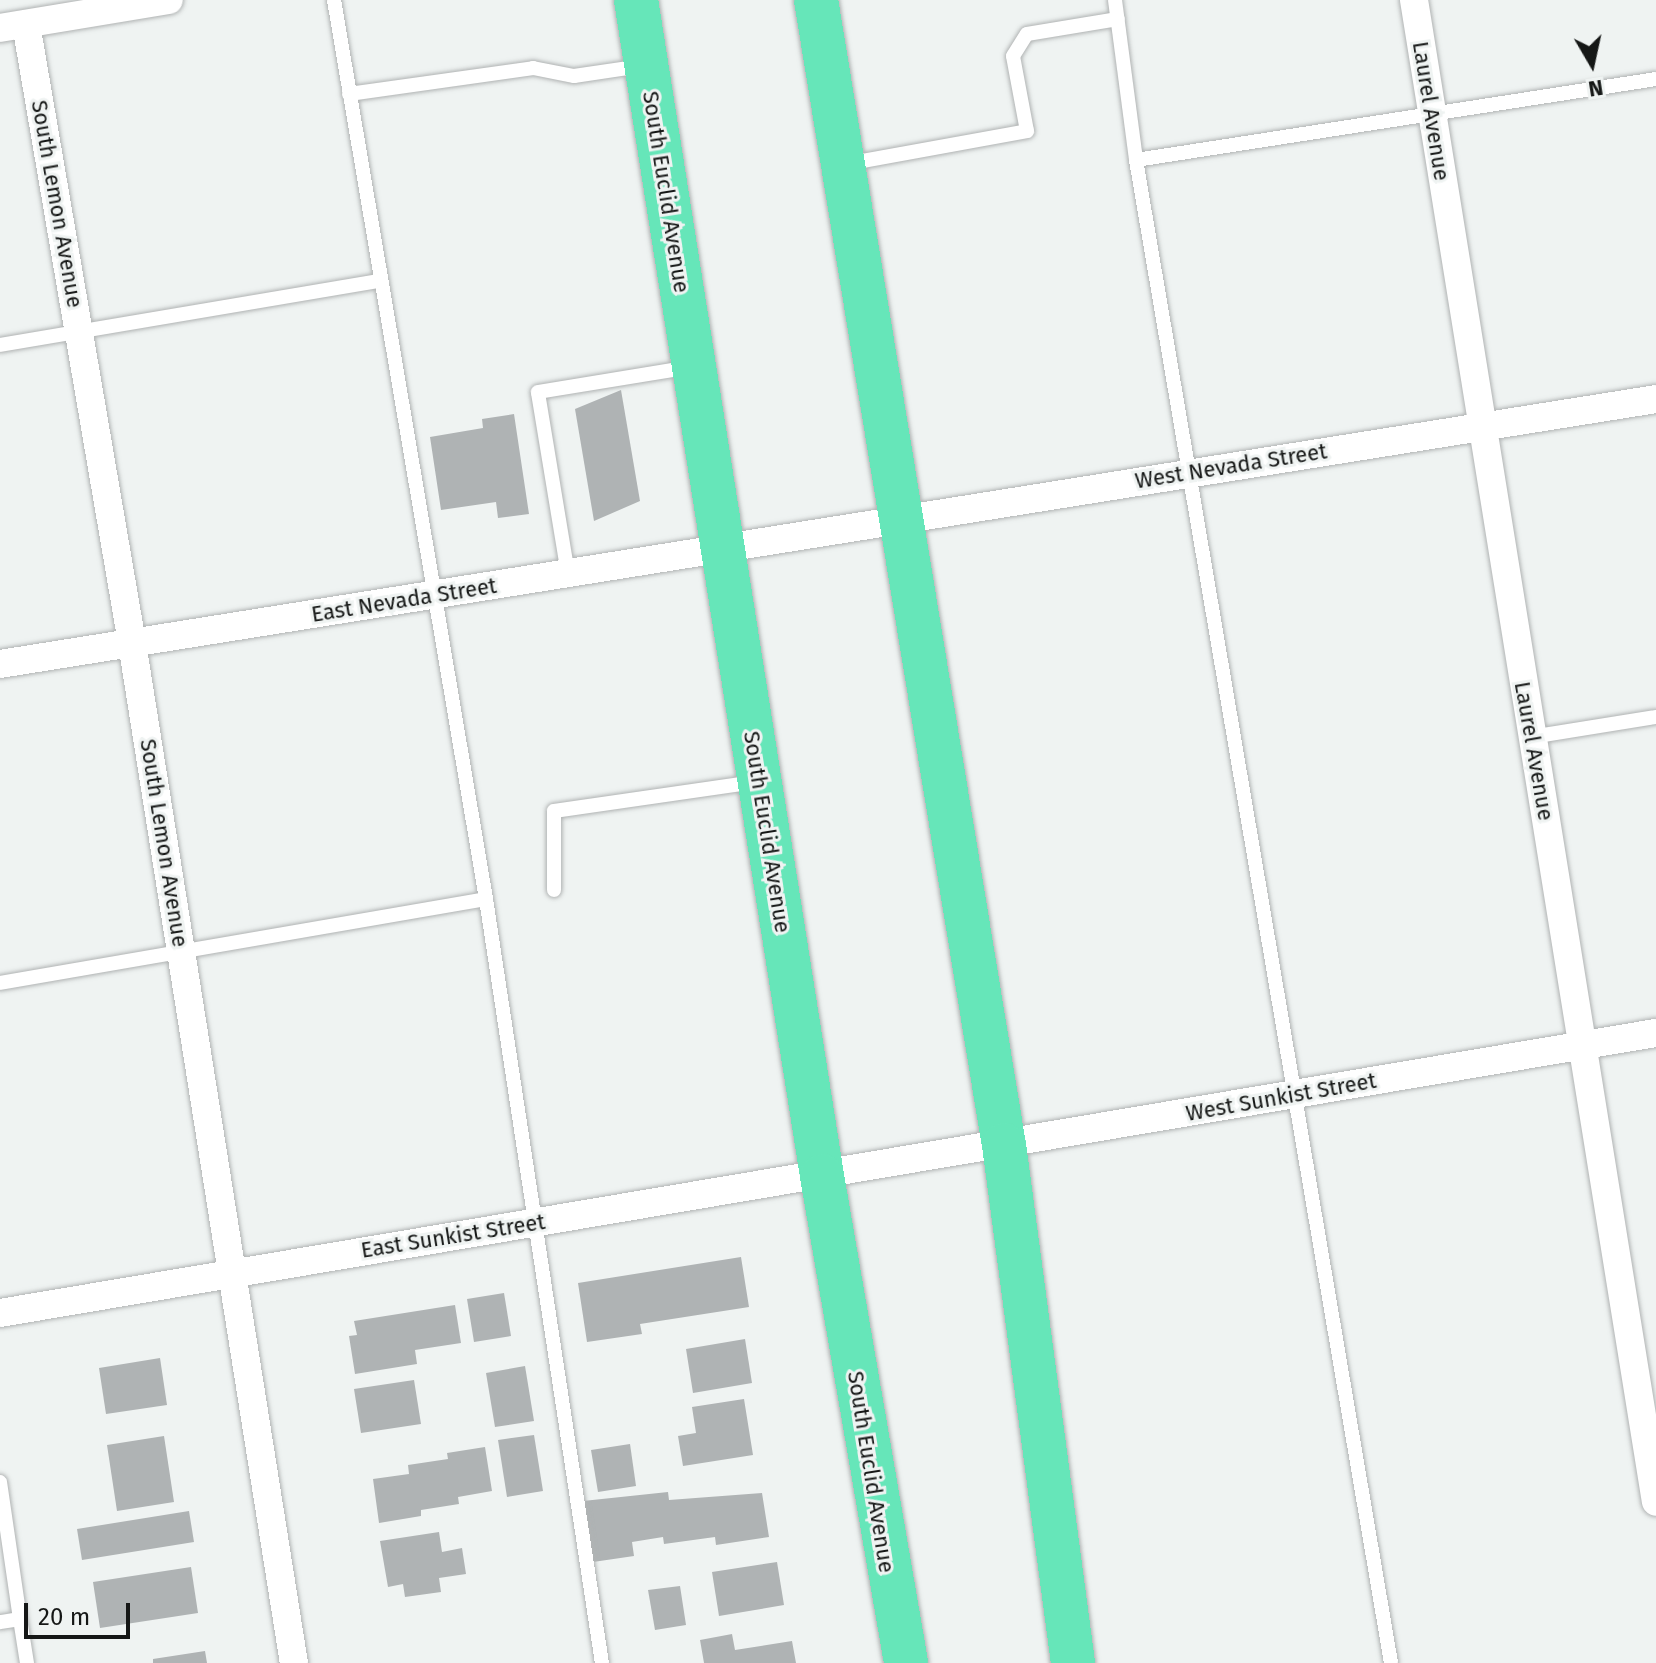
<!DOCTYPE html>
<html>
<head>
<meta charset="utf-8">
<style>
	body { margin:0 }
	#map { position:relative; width:1656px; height:1663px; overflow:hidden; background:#eff3f2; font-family:"Fira Sans",sans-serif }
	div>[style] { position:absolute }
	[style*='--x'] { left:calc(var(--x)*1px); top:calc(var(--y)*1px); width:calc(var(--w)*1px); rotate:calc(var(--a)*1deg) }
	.building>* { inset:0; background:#afb3b4 }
	.roads { filter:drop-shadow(0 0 2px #b0b3b3) drop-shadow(0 0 2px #b0b3b3) }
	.service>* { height:14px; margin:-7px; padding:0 7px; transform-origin:7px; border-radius:7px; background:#fff }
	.minor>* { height:28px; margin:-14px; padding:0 14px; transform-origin:14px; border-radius:14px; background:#fff }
	.primary>* { height:44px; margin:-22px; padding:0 22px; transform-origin:22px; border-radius:22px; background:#66e6b9 }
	span { translate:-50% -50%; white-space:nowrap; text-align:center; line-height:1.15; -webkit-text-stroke:6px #eff3f2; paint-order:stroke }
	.street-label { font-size:22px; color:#151716 }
	.north { position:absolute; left:1552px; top:24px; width:80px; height:80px; -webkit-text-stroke:6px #eff3f2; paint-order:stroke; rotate:171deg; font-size:22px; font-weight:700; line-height:32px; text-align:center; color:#151716 }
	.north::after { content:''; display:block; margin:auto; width:28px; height:36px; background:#151716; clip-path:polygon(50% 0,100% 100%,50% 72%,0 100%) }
	.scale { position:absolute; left:24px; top:1603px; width:106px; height:36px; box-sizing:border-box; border:4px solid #151716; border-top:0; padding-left:10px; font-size:24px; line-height:28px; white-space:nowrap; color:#151716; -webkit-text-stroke:6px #eff3f2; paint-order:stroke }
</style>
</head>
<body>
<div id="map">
	<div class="building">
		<i style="clip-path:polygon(621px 390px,640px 501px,594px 521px,575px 409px)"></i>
		<i style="clip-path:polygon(514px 414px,529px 514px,498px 518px,496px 502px,441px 510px,430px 437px,483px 428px,482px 419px)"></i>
		<i style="clip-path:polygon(741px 1257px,749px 1307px,640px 1324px,642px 1334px,587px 1342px,578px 1283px)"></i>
		<i style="clip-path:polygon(504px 1293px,511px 1336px,474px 1342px,467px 1299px)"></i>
		<i style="clip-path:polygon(455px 1305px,461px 1343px,415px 1350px,417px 1364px,355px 1374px,349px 1336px,357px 1335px,354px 1321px)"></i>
		<i style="clip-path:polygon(745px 1339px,752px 1383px,693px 1393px,686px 1349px)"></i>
		<i style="clip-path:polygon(160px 1358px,167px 1405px,106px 1414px,99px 1368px)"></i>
		<i style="clip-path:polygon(525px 1366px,534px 1421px,495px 1427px,486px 1373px)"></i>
		<i style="clip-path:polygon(414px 1380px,421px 1424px,361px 1433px,354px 1389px)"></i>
		<i style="clip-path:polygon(744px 1399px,753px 1455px,683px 1466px,678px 1436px,696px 1433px,692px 1407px)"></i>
		<i style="clip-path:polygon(534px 1435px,543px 1491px,507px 1497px,498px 1440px)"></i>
		<i style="clip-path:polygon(164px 1436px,174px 1502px,117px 1511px,107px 1445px)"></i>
		<i style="clip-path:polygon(630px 1444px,636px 1486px,598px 1492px,591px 1450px)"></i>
		<i style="clip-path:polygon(485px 1447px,492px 1491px,458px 1497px,459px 1504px,421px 1510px,421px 1516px,379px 1523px,373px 1479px,409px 1474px,408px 1465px,448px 1459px,447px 1453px)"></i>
		<i style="clip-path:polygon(668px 1492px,669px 1500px,762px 1493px,769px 1537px,716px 1545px,715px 1537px,664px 1544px,663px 1537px,632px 1542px,634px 1556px,593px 1562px,583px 1501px)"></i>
		<i style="clip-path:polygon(189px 1511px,194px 1542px,82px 1560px,77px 1529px)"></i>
		<i style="clip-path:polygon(439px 1532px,442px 1552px,462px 1548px,466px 1574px,439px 1578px,441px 1592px,405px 1597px,403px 1584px,388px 1587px,380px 1541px)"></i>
		<i style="clip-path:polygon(777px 1562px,784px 1605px,719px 1616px,712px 1572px)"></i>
		<i style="clip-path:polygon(191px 1567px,198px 1613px,100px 1628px,93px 1582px)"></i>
		<i style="clip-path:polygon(680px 1586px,686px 1625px,655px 1630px,648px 1590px)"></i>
		<i style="clip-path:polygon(732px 1634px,735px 1650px,792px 1641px,796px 1663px,704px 1663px,700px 1640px)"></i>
		<i style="clip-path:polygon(205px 1651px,207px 1663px,153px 1663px,153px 1659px)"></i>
	</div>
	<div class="roads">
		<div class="service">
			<i style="--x:334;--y:0;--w:912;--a:80.4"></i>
			<i style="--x:486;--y:899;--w:773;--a:81.37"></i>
			<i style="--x:1115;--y:0;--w:161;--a:82.5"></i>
			<i style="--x:1136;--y:160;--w:1524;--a:80.37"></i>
			<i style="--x:349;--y:94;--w:186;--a:-8"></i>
			<i style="--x:533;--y:68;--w:42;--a:11"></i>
			<i style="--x:574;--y:76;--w:69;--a:-8.4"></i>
			<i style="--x:1136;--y:160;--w:526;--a:-8.85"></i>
			<i style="--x:846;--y:164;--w:184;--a:-10.3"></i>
			<i style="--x:1027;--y:131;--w:76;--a:-100.6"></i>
			<i style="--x:1013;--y:56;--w:26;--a:-58"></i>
			<i style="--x:1027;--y:34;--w:92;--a:-9.4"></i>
			<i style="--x:0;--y:345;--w:385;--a:-9.6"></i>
			<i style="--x:568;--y:574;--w:184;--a:-99.4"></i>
			<i style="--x:538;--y:392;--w:154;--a:-9.3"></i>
			<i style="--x:1531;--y:737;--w:127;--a:-9.1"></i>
			<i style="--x:554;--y:890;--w:79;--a:-90"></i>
			<i style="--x:554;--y:811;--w:203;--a:-8.2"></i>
			<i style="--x:0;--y:983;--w:493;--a:-9.8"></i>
			<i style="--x:0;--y:1482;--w:138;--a:81.7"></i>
			<i style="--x:20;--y:1619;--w:20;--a:171"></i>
			<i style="--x:20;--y:1619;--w:45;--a:81"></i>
		</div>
		<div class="minor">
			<i style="--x:1414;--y:0;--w:1521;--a:80.85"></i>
			<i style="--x:26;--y:24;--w:628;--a:80.28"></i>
			<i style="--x:132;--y:643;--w:1033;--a:80.98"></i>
			<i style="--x:0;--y:28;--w:171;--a:-9.4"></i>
			<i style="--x:0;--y:664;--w:1677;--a:-9.09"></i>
			<i style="--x:0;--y:1313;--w:1680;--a:-9.6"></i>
		</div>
		<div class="primary">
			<i style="--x:636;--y:0;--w:1191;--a:81.01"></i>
			<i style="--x:822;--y:1176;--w:494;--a:80.2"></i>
			<i style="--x:816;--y:0;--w:1160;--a:80.68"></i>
			<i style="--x:1004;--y:1145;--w:523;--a:82.41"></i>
		</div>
	</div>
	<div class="street-label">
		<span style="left:1431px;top:111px;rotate:81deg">Laurel Avenue</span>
		<span style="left:666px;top:192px;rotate:81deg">South Euclid Avenue</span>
		<span style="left:57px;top:204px;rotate:80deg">South Lemon Avenue</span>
		<span style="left:1231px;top:466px;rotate:-9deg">West Nevada Street</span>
		<span style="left:404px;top:600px;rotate:-9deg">East Nevada Street</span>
		<span style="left:1534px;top:751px;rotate:80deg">Laurel Avenue</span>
		<span style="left:767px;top:832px;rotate:81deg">South Euclid Avenue</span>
		<span style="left:164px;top:843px;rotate:81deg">South Lemon Avenue</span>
		<span style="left:1281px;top:1097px;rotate:-10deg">West Sunkist Street</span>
		<span style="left:453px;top:1236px;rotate:-9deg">East Sunkist Street</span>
		<span style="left:871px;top:1472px;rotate:81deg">South Euclid Avenue</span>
	</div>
	<div class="north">N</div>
	<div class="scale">20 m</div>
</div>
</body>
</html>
